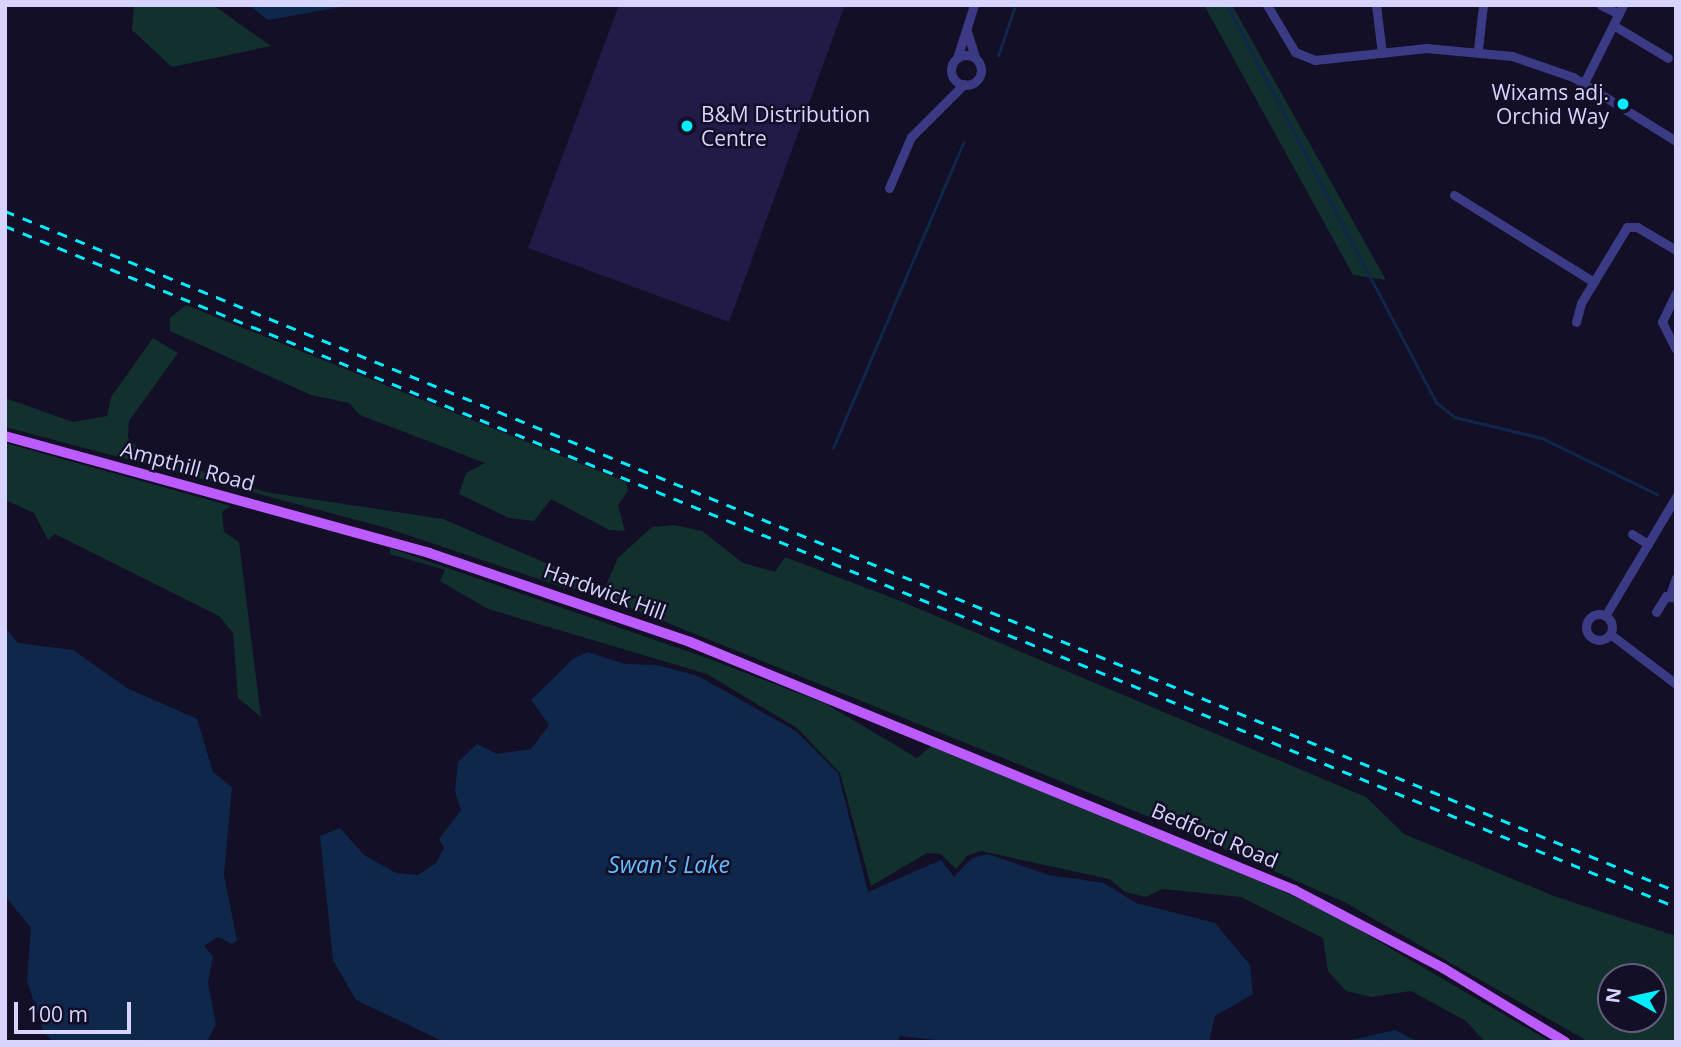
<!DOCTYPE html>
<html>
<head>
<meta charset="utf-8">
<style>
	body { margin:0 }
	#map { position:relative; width:1681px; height:1047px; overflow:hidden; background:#120f26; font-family:"Open Sans",sans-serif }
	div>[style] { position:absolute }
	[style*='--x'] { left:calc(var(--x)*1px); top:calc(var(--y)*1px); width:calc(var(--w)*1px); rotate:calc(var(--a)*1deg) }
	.green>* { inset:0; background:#12302e }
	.water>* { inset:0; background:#0e274b }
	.stream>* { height:2.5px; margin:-1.25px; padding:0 1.25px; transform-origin:1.25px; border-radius:1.25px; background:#0e274b }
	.building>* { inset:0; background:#221b47 }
	.minor>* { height:9px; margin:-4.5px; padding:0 4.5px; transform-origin:4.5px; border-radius:4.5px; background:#3a3a85 }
	.minor>.ring { margin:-4.5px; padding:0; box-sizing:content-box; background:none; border:9px solid #3a3a85; border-radius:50% }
	.major>* { height:10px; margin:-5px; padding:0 5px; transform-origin:5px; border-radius:5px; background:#bc5bff }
	.rail>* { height:2.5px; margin-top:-1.25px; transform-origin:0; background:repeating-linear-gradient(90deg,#00eefe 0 10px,transparent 0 19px) }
	.dots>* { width:19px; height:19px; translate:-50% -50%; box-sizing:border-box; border:4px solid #120f26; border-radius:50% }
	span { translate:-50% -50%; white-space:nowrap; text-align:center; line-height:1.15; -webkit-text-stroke:5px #120f26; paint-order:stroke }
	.poi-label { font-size:21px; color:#d7d4ff }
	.right { translate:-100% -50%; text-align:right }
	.left { translate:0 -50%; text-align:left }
	.street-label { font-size:21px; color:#d7d4ff }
	.water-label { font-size:23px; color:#62bcff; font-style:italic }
	.frame { position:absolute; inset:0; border:7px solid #d7d4ff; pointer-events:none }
	.north { position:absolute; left:1597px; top:963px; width:70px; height:70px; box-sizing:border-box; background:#120f26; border:2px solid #615e7d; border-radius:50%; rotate:278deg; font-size:19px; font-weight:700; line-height:28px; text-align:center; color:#d7d4ff }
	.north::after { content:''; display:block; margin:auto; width:24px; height:32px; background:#00eefe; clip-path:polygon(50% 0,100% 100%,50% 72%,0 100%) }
	.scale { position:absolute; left:14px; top:1002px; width:117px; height:32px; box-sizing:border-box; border:4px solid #d7d4ff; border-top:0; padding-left:9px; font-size:21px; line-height:24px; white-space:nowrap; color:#d7d4ff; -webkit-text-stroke:5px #120f26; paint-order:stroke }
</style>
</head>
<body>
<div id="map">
	<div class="green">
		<i style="clip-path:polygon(134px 5px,213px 5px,271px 46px,172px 67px,132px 30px)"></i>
		<i style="clip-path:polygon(1204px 5px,1232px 5px,1386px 280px,1353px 275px)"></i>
		<i style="clip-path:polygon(186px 305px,626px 482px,628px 491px,618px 505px,625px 531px,609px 530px,551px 499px,534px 521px,509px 518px,459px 494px,466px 473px,485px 463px,360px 415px,349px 403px,311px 395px,170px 331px,170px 318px)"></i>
		<i style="clip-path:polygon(153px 338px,178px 353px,129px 421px,128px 438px,143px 451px,265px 492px,443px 519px,588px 581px,591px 589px,565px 588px,387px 528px,5px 427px,5px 398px,73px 422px,107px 416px,111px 397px)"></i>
		<i style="clip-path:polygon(5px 443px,231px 506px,222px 512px,224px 532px,239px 542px,261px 717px,238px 698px,233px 633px,219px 616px,55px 534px,48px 540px,34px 513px,5px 500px)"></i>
		<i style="clip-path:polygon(evenodd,674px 525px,702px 531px,743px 563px,775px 572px,785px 557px,898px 600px,1366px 797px,1404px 834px,1554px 896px,1676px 936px,1676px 1042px,1589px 1042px,1344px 902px,1179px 829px,601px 596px,618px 558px,652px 527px,674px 525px,1653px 977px,1653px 1019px,1611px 1019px,1611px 977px,1653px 977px)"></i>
		<i style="clip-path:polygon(390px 548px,704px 657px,826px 704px,917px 758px,931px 746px,1229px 866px,1335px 916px,1551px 1042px,1485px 1042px,1466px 1021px,1411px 991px,1371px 997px,1346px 991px,1328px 971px,1323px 938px,1241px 897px,1162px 889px,1146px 897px,1125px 892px,1109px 879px,981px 851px,967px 856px,956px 869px,941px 854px,927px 853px,871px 886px,840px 773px,797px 728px,707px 674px,488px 609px,440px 581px,445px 570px,390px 554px)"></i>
	</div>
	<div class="water">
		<i style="clip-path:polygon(249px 5px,352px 5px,268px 20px)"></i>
		<i style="clip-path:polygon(5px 627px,18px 643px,73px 650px,127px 688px,197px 719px,213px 772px,232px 787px,224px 875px,237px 940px,232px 944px,218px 937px,204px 946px,213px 956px,208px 983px,216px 1024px,207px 1042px,53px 1042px,43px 1031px,27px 981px,31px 928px,5px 896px)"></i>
		<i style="clip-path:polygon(588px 652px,625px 664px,657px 665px,698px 676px,796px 731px,838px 773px,868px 892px,941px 860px,954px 877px,972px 858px,988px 854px,1049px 875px,1104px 883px,1136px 903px,1215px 923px,1250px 965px,1253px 994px,1215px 1016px,1209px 1042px,954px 1042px,900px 1036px,898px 1042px,444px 1042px,356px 1000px,333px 960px,320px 836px,340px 828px,364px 855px,396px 873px,418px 875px,436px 863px,444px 848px,439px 839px,461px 810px,455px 791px,458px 762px,477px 744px,497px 754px,531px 749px,549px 725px,531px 700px,573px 659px)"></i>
		<i style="clip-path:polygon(1395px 1030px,1418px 1042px,1333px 1042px,1356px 1039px)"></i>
	</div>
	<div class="stream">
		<i style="--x:1227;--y:5;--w:450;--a:62.2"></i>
		<i style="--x:1437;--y:403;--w:23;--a:38"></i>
		<i style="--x:1455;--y:417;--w:89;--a:13.6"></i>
		<i style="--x:1542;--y:438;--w:128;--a:26"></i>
		<i style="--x:998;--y:56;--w:50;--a:-71.2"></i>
		<i style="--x:833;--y:448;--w:332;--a:-66.9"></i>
	</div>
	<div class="building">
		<i style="clip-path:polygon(619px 5px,845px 5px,729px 322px,528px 248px)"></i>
	</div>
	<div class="minor">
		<i style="--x:1267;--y:5;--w:55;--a:59.2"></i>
		<i style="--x:1295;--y:52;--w:22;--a:22"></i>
		<i style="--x:1315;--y:60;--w:112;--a:-6.2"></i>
		<i style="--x:1426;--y:48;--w:86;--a:5.3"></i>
		<i style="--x:1512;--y:56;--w:65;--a:19"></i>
		<i style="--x:1573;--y:77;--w:121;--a:31.9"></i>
		<i style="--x:1376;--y:5;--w:48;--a:82.9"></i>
		<i style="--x:1601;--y:5;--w:20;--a:27"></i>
		<i style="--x:1613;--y:25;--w:64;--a:31"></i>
		<i style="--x:967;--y:31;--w:27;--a:73"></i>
		<i style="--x:1478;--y:49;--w:44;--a:-83.5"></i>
		<i class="ring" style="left:951px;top:55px;width:21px;height:21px"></i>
		<i style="--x:957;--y:58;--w:56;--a:-72.2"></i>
		<i style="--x:1584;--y:83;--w:87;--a:-63.4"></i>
		<i style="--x:889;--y:188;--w:56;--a:-66.7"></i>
		<i style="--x:911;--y:137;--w:75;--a:-45"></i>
		<i style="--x:1454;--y:195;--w:165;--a:31.9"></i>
		<i style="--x:1676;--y:293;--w:32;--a:116"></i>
		<i style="--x:1662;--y:322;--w:30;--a:63"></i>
		<i style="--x:1576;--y:322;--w:20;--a:-75"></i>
		<i style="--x:1581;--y:303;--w:89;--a:-58.8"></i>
		<i style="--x:1627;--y:227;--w:10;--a:0"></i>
		<i style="--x:1637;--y:227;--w:45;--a:30.5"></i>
		<i style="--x:1632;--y:534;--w:19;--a:32"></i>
		<i style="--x:1670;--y:595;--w:18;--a:-71"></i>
		<i style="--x:1656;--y:612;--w:19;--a:-58"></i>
		<i style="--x:1666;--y:596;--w:10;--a:11"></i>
		<i class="ring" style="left:1586px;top:614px;width:17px;height:17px"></i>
		<i style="--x:1605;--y:616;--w:139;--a:-59.2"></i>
		<i style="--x:1610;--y:634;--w:83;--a:37.1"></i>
	</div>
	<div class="major">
		<i style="--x:5;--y:436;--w:440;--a:15.4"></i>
		<i style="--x:429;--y:553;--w:276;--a:18.8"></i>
		<i style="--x:690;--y:642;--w:653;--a:22.32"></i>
		<i style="--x:1294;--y:890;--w:168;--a:27.6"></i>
		<i style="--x:1443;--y:968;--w:143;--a:31.2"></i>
	</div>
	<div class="rail">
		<i style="--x:5;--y:211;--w:1804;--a:22.14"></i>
		<i style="--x:5;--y:226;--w:1804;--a:22.17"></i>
	</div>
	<div class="dots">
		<i style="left:1623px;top:104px;background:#00eefe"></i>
		<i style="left:687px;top:126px;background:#00eefe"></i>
	</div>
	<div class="poi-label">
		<span class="right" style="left:1609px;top:104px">Wixams adj.<br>Orchid Way</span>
		<span class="left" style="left:701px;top:126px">B&amp;M Distribution<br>Centre</span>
	</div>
	<div class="street-label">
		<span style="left:188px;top:466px;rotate:15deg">Ampthill Road</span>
		<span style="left:605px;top:591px;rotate:20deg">Hardwick Hill</span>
		<span style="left:1215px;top:835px;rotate:23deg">Bedford Road</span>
	</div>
	<div class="water-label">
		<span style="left:669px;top:864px">Swan's Lake</span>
	</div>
	<div class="frame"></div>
	<div class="north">N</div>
	<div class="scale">100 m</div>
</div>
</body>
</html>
